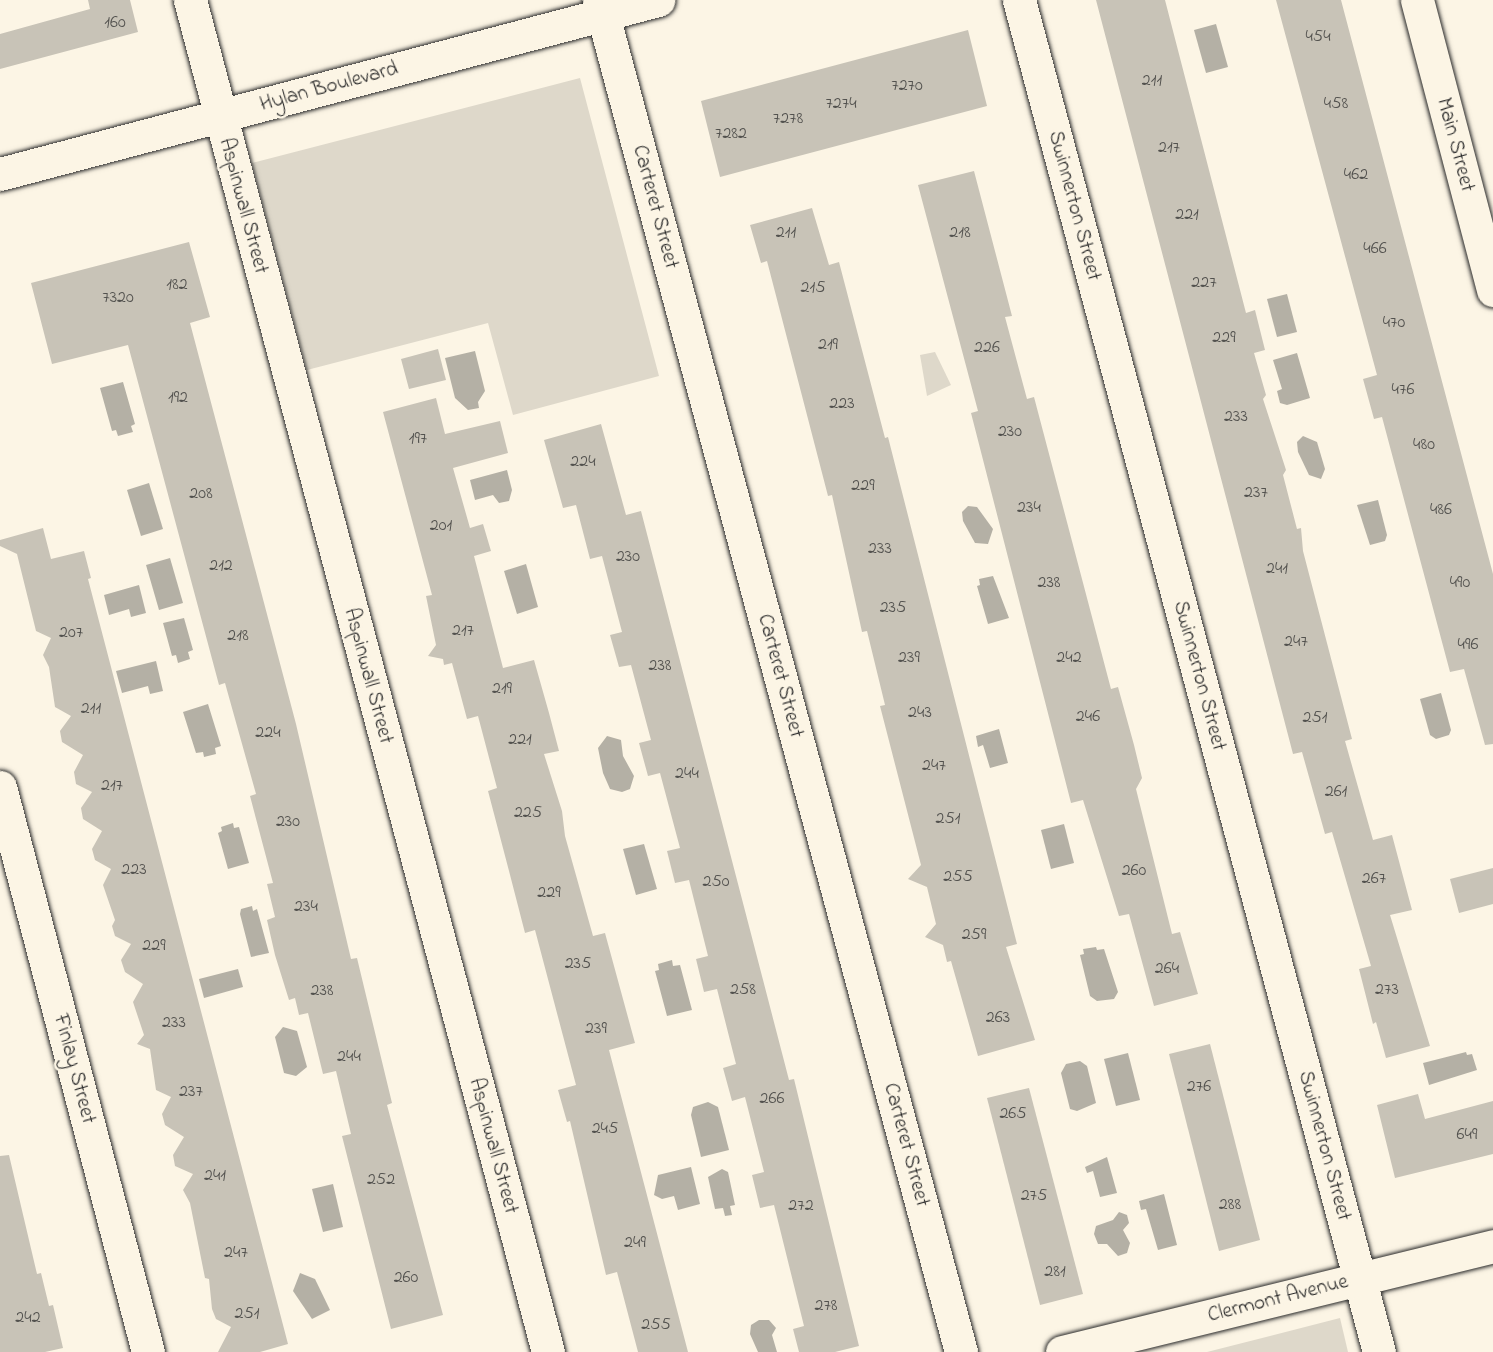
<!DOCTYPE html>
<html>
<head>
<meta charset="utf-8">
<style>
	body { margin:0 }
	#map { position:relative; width:1493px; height:1352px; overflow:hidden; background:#fcf5e5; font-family:"Indie Flower",sans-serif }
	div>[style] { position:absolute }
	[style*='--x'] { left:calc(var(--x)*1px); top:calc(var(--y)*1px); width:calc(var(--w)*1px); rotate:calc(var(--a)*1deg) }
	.green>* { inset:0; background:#ded8ca }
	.water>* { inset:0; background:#b4b0a5 }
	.building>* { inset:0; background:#c8c3b7 }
	.roads { filter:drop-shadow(0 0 2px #2b2b2b) drop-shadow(0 0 2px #2b2b2b) }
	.minor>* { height:33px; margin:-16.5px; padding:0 16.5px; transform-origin:16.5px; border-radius:16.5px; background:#fcf5e5 }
	.tertiary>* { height:33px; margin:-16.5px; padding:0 16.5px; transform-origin:16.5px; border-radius:16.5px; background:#fcf5e5 }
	span { translate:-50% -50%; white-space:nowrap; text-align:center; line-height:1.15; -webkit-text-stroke:5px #fcf5e5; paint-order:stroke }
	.number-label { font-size:18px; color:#52514e }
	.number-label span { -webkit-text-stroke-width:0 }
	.street-label { font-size:21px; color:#2b2b2b }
</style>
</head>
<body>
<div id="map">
	<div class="green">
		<i style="clip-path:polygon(580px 78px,659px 376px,513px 415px,488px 323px,307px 370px,252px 163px)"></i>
		<i style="clip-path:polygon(935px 352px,951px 385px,927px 396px,920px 355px)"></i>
		<i style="clip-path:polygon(1340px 1318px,1348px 1352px,1207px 1352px)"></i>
	</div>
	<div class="water">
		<i style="clip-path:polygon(1216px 24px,1228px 67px,1206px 73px,1194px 30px)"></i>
		<i style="clip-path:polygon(1287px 294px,1297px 332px,1277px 337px,1267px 299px)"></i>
		<i style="clip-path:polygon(475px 351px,485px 391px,478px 402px,479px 408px,468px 410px,455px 398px,445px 358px)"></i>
		<i style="clip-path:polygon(1297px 353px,1310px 398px,1287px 405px,1280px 403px,1277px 391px,1282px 389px,1273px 360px)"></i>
		<i style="clip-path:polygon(123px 382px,135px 424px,131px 426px,133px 432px,118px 436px,116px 430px,112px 431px,100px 388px)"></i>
		<i style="clip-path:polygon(1303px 436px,1317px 442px,1325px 469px,1321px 479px,1309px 475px,1298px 452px,1297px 442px)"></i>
		<i style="clip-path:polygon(507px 470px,512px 490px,509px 501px,499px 503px,493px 495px,475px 500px,470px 480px)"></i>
		<i style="clip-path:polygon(149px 483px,163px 529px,141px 536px,127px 490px)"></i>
		<i style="clip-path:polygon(1378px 500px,1387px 535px,1385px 541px,1370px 545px,1357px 505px)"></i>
		<i style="clip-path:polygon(968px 506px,977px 507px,993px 529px,988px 544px,975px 543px,963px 521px,962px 512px)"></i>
		<i style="clip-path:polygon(170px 558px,183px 603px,159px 610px,146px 565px)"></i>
		<i style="clip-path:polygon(526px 564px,538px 607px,517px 614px,504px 571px)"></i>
		<i style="clip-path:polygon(993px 576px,1009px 618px,988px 624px,977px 586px,980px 585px,979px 579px)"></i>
		<i style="clip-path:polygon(139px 585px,146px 613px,131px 617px,129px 609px,109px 615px,104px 595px)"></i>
		<i style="clip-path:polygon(184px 618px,193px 650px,188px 652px,190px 659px,178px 663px,176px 655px,172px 656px,163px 623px)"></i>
		<i style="clip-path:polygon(156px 661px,163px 691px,150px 694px,148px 686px,122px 693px,116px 671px)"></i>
		<i style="clip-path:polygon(1441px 693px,1451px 730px,1449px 735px,1436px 739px,1430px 735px,1420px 699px)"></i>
		<i style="clip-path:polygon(208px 704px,221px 746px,215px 748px,216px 754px,204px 757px,203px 752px,196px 753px,183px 712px)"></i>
		<i style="clip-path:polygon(999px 729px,1008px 763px,990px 768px,983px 745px,978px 747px,976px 736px)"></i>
		<i style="clip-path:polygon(607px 736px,621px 740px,623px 756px,634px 776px,630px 789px,622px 792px,610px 789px,603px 773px,598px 748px)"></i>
		<i style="clip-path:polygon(233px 823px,234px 828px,239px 827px,249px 863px,228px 869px,218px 833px,222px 831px,221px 827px)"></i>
		<i style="clip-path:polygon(1064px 824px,1074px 863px,1051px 869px,1041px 830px)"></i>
		<i style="clip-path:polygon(644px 844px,657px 889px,636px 895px,623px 849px)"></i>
		<i style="clip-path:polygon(252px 906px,253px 911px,257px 909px,269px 953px,251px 957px,240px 914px,241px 909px)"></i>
		<i style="clip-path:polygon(1096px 947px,1097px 950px,1104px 949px,1118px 992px,1114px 999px,1097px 1001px,1090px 996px,1080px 955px,1084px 954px,1083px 949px)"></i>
		<i style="clip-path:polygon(672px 960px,673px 966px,680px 965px,692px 1010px,667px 1016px,655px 971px,659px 970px,658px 964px)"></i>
		<i style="clip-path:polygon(238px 969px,243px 987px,204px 998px,199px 979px)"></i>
		<i style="clip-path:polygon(283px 1027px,297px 1031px,307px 1067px,296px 1076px,284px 1073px,275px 1037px)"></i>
		<i style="clip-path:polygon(1466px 1052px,1467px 1055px,1472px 1054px,1477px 1070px,1429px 1085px,1423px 1063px)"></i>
		<i style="clip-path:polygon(1128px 1053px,1140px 1100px,1116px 1106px,1104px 1059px)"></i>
		<i style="clip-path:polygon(1080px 1061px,1087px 1066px,1096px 1103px,1077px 1111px,1070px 1109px,1061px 1073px,1066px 1064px)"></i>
		<i style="clip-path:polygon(708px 1102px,718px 1107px,729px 1150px,701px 1157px,691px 1115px,693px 1107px)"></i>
		<i style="clip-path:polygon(1107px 1157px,1117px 1193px,1100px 1197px,1093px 1171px,1087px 1173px,1085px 1167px)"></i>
		<i style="clip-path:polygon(691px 1167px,700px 1204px,678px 1210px,674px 1196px,662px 1199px,654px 1195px,658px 1175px)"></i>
		<i style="clip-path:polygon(722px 1169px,728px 1172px,735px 1205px,730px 1206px,732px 1215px,725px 1216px,723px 1208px,715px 1209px,708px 1177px)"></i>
		<i style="clip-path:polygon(333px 1184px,343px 1227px,323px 1232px,312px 1189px)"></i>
		<i style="clip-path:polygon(1164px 1194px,1177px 1245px,1158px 1250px,1146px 1209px,1141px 1210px,1139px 1201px)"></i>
		<i style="clip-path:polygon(1119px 1212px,1127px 1215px,1129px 1223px,1123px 1230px,1130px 1243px,1127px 1253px,1118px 1256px,1107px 1244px,1098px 1244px,1094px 1234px,1096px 1226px,1113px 1220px)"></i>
		<i style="clip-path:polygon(300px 1273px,315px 1279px,330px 1310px,312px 1319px,293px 1291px)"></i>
		<i style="clip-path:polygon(759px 1320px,769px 1320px,776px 1328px,772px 1335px,777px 1352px,758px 1352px,750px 1334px,751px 1325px)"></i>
	</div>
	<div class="building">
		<i style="clip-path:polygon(88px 0,130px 0,138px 32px,0 69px,0 34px,90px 9px)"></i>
		<i style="clip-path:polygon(1096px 0,1165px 0,1246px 313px,1255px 310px,1265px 350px,1254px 353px,1266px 395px,1263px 399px,1286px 470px,1283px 475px,1297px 529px,1301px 528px,1303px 551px,1352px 739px,1345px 741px,1373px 840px,1392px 835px,1412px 910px,1390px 915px,1430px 1046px,1386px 1058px,1376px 1022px,1373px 1024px,1359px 969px,1371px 966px,1332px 832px,1325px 834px,1302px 752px,1293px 754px)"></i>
		<i style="clip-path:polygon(1276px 0,1341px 0,1493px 574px,1493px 744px,1485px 745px,1464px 669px,1450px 672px,1382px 417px,1374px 419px,1363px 379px,1377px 375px)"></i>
		<i style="clip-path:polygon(968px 30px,987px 106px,720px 177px,701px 101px)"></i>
		<i style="clip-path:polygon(974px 171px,1012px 316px,1005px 317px,1027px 399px,1034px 397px,1111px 689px,1118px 687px,1134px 745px,1142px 778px,1136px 789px,1172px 934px,1180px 932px,1198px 994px,1154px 1006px,1129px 914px,1119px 916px,1083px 800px,1071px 803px,971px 413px,978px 411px,918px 185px)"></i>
		<i style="clip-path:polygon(812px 208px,829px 265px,839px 262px,885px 438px,888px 437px,1017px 944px,1006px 947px,1035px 1040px,978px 1056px,951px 961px,947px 962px,943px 945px,925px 937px,936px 924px,927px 887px,908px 879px,921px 865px,880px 706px,885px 705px,867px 631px,862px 632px,832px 495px,828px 496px,767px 261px,761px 263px,750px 225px)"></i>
		<i style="clip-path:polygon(189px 242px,210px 317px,190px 323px,296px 724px,351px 959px,357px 958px,392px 1103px,387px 1105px,443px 1315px,391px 1329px,342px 1136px,351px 1134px,336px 1071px,323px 1074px,308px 1013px,299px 1015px,295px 998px,289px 1000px,275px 955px,267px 920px,275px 917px,267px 884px,273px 883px,250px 796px,256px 794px,225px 683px,219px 685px,128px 345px,52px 364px,31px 283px)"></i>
		<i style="clip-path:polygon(438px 349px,446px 380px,409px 389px,401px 359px)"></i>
		<i style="clip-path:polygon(436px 398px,445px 434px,500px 421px,508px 453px,453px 468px,470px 528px,483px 524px,491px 551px,474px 556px,503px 668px,534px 660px,549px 713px,559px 751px,544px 754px,562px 811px,565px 836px,593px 936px,605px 933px,635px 1043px,609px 1050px,688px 1352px,638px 1352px,617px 1272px,606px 1275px,570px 1121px,567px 1122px,558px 1090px,576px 1085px,535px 930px,525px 933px,509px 871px,488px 791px,497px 788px,478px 716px,467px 719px,452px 663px,444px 665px,443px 659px,428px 656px,436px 645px,426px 596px,432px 595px,383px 412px)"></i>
		<i style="clip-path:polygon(601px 424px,626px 515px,641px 511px,782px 1053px,789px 1080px,794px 1079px,859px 1346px,835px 1352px,799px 1352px,793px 1329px,804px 1326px,774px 1205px,760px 1208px,752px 1175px,764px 1172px,745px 1097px,732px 1101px,723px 1068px,736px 1064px,717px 989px,704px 992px,696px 959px,708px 956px,689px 880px,675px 883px,667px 851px,680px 848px,660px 773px,648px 776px,639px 743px,651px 740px,631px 665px,619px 667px,610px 635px,622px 632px,602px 556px,590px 559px,576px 505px,563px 508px,544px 440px)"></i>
		<i style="clip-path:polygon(43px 528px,51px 559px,84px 551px,91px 578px,88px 579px,288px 1344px,260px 1352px,218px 1352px,231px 1327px,216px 1319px,212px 1309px,209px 1279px,205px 1278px,190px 1203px,183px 1190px,193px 1174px,175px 1166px,173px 1155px,184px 1137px,165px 1125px,162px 1114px,171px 1097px,156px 1090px,150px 1049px,137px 1044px,144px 1035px,133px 1002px,143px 984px,125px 972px,121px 960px,131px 944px,115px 936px,112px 926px,115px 920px,103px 885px,111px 869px,95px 860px,92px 849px,102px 831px,83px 819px,81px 808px,92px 792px,76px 784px,74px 772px,83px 755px,62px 742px,60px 731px,71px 716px,55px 707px,49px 667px,43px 655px,51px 638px,36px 631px,17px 554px,0 546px,0 540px)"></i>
		<i style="clip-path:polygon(1493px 868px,1493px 904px,1459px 913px,1450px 879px)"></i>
		<i style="clip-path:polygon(1210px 1044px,1260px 1240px,1219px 1251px,1169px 1054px)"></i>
		<i style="clip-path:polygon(1029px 1088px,1083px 1294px,1040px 1305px,987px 1098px)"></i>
		<i style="clip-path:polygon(1418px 1094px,1425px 1119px,1493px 1101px,1493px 1154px,1395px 1178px,1377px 1105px)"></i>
		<i style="clip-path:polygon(9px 1155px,37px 1274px,41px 1273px,49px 1306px,53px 1305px,63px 1348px,45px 1352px,0 1352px,0 1156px)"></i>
	</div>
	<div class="roads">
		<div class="minor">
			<i style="--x:190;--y:0;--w:1399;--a:75.17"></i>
			<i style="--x:599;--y:0;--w:1400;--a:75.01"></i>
			<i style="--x:1019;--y:0;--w:1399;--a:75.09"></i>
			<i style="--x:1417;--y:0;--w:300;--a:75.3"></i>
			<i style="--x:0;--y:787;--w:584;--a:75.32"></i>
			<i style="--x:1062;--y:1352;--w:444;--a:-13.8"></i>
		</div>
		<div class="tertiary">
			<i style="--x:0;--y:174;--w:681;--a:-14.81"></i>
		</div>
	</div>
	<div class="number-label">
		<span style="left:115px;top:23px">160</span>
		<span style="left:1318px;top:37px">454</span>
		<span style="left:1152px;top:81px">211</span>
		<span style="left:907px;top:86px">7270</span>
		<span style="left:841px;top:104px">7274</span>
		<span style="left:1336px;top:104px">458</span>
		<span style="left:788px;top:119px">7278</span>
		<span style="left:731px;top:134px">7282</span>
		<span style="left:1169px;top:148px">217</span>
		<span style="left:1356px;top:175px">462</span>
		<span style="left:1187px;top:215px">221</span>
		<span style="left:786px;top:233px">211</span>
		<span style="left:960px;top:233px">218</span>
		<span style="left:1375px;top:249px">466</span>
		<span style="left:1204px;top:283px">227</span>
		<span style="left:177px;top:285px">182</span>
		<span style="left:813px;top:288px">215</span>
		<span style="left:118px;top:298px">7320</span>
		<span style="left:1394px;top:323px">470</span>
		<span style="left:1224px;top:338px">229</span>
		<span style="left:828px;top:345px">219</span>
		<span style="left:987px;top:348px">226</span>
		<span style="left:1403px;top:390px">476</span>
		<span style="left:178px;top:398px">192</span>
		<span style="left:842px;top:404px">223</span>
		<span style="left:1236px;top:417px">233</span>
		<span style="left:1010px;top:432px">230</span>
		<span style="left:418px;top:439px">197</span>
		<span style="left:1424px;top:445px">480</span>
		<span style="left:583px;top:462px">224</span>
		<span style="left:863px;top:486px">229</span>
		<span style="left:1256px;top:493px">237</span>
		<span style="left:201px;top:494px">208</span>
		<span style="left:1029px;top:508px">234</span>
		<span style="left:1441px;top:510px">486</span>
		<span style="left:441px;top:526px">201</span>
		<span style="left:880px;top:549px">233</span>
		<span style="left:628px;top:557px">230</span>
		<span style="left:221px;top:566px">212</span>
		<span style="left:1277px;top:569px">241</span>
		<span style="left:1049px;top:583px">238</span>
		<span style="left:1460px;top:583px">490</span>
		<span style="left:893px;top:608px">235</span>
		<span style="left:463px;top:631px">217</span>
		<span style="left:71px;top:633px">207</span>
		<span style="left:238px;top:636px">218</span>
		<span style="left:1296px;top:642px">247</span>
		<span style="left:1468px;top:645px">496</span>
		<span style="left:909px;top:658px">239</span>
		<span style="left:1069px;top:658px">242</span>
		<span style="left:660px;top:666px">238</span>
		<span style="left:502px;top:689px">219</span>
		<span style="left:91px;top:709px">211</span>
		<span style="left:920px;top:713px">243</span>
		<span style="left:1088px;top:717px">246</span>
		<span style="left:1315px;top:718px">251</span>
		<span style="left:268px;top:733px">224</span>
		<span style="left:520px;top:740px">221</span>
		<span style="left:934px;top:766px">247</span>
		<span style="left:687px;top:774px">244</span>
		<span style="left:112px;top:786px">217</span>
		<span style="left:1336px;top:792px">261</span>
		<span style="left:528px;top:813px">225</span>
		<span style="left:948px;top:819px">251</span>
		<span style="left:288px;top:822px">230</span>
		<span style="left:134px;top:870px">223</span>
		<span style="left:1134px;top:871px">260</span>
		<span style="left:958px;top:877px">255</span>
		<span style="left:1374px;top:879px">267</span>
		<span style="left:716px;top:882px">250</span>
		<span style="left:549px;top:893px">229</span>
		<span style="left:306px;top:907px">234</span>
		<span style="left:974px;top:935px">259</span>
		<span style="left:154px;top:946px">229</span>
		<span style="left:578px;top:964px">235</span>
		<span style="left:1167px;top:969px">264</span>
		<span style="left:743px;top:990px">258</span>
		<span style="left:1387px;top:990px">273</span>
		<span style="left:322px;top:991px">238</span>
		<span style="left:998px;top:1018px">263</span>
		<span style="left:174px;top:1023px">233</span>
		<span style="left:596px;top:1029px">239</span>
		<span style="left:349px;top:1057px">244</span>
		<span style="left:1199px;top:1087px">276</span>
		<span style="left:191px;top:1092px">237</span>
		<span style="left:772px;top:1099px">266</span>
		<span style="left:1013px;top:1114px">265</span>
		<span style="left:605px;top:1129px">245</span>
		<span style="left:1467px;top:1135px">649</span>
		<span style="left:215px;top:1176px">241</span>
		<span style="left:381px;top:1180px">252</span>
		<span style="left:1034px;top:1196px">275</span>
		<span style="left:1230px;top:1205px">288</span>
		<span style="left:801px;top:1206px">272</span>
		<span style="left:635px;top:1243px">249</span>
		<span style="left:236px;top:1253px">247</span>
		<span style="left:1055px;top:1272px">281</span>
		<span style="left:406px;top:1278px">260</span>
		<span style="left:826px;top:1306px">278</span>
		<span style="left:247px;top:1314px">251</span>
		<span style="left:28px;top:1318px">242</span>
		<span style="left:656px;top:1325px">255</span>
	</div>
	<div class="street-label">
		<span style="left:329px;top:87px;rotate:-15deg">Hylan Boulevard</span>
		<span style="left:1455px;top:145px;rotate:75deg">Main Street</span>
		<span style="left:243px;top:206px;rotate:75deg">Aspinwall Street</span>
		<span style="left:1074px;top:206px;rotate:75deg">Swinnerton Street</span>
		<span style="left:655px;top:207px;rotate:75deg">Carteret Street</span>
		<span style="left:368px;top:676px;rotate:75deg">Aspinwall Street</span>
		<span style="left:780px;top:676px;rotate:75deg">Carteret Street</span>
		<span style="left:1199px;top:676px;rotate:75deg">Swinnerton Street</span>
		<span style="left:74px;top:1069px;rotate:75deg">Finlay Street</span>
		<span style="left:906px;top:1145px;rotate:75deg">Carteret Street</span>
		<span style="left:493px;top:1146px;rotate:75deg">Aspinwall Street</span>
		<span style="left:1324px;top:1146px;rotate:75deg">Swinnerton Street</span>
		<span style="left:1278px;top:1299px;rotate:-14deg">Clermont Avenue</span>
	</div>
</div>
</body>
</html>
